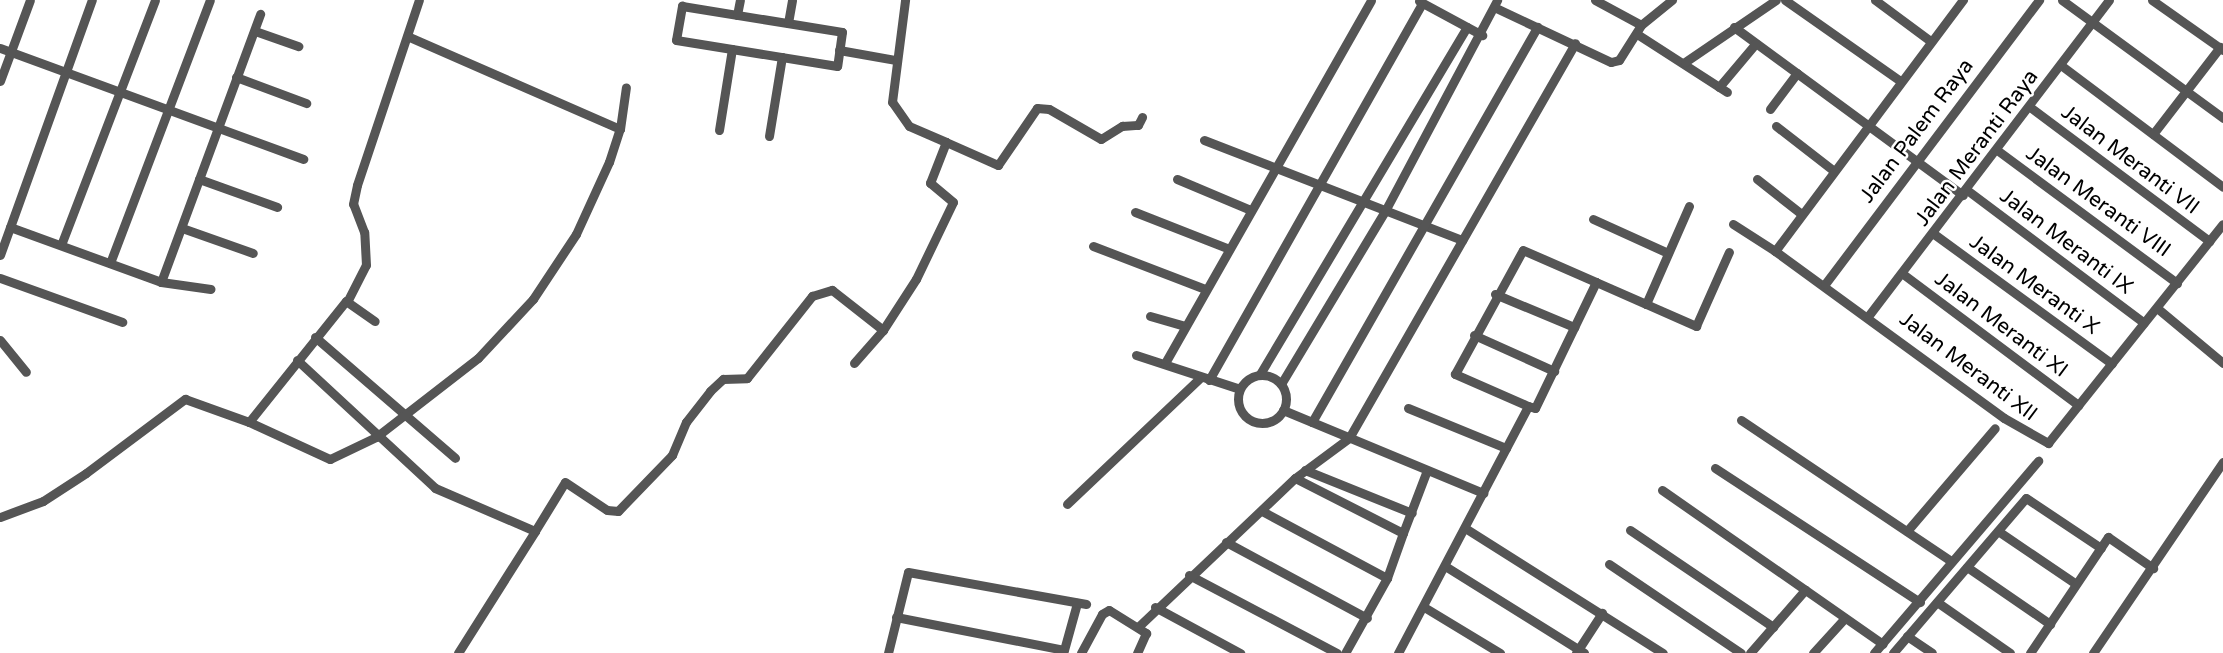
<!DOCTYPE html>
<html>
<head>
<meta charset="utf-8">
<style>
	body { margin:0 }
	#map { position:relative; width:2223px; height:653px; overflow:hidden; background:#fff; font-family:"Varela Round",sans-serif }
	div>[style] { position:absolute }
	[style*='--x'] { left:calc(var(--x)*1px); top:calc(var(--y)*1px); width:calc(var(--w)*1px); rotate:calc(var(--a)*1deg) }
	.minor>* { height:9px; margin:-4.5px; padding:0 4.5px; transform-origin:4.5px; border-radius:4.5px; background:#555 }
	.minor>.ring { margin:-4.5px; padding:0; box-sizing:content-box; background:none; border:9px solid #555; border-radius:50% }
	span { translate:-50% -50%; white-space:nowrap; text-align:center; line-height:1.15; -webkit-text-stroke:5px #fff; paint-order:stroke }
	.street-label { font-size:21px; color:#000 }
</style>
</head>
<body>
<div id="map">
	<div class="minor">
		<i style="--x:1595;--y:0;--w:52;--a:28.5"></i>
		<i style="--x:1785;--y:0;--w:139;--a:35.1"></i>
		<i style="--x:1875;--y:0;--w:67;--a:36.5"></i>
		<i style="--x:2062;--y:0;--w:200;--a:36.2"></i>
		<i style="--x:2152;--y:0;--w:87;--a:35.2"></i>
		<i style="--x:1419;--y:1;--w:72;--a:28.4"></i>
		<i style="--x:682;--y:6;--w:162;--a:9.2"></i>
		<i style="--x:842;--y:32;--w:34;--a:98"></i>
		<i style="--x:837;--y:66;--w:163;--a:-170.8"></i>
		<i style="--x:676;--y:40;--w:35;--a:-80"></i>
		<i style="--x:1496;--y:8;--w:127;--a:25.2"></i>
		<i style="--x:1611;--y:62;--w:8;--a:-14"></i>
		<i style="--x:1619;--y:60;--w:41;--a:-57.8"></i>
		<i style="--x:1641;--y:25;--w:40;--a:-39"></i>
		<i style="--x:737;--y:15;--w:15;--a:-79"></i>
		<i style="--x:788;--y:23;--w:23;--a:-80"></i>
		<i style="--x:1734;--y:27;--w:284;--a:36.3"></i>
		<i style="--x:255;--y:31;--w:46;--a:19.2"></i>
		<i style="--x:1637;--y:34;--w:107;--a:32.8"></i>
		<i style="--x:0;--y:48;--w:323;--a:20.1"></i>
		<i style="--x:839;--y:50;--w:58;--a:10"></i>
		<i style="--x:1685;--y:62;--w:110;--a:-34.3"></i>
		<i style="--x:2062;--y:66;--w:201;--a:36.9"></i>
		<i style="--x:236;--y:77;--w:75;--a:20.4"></i>
		<i style="--x:0;--y:81;--w:86;--a:-69.7"></i>
		<i style="--x:1719;--y:87;--w:57;--a:-49.9"></i>
		<i style="--x:2030;--y:107;--w:224;--a:36.8"></i>
		<i style="--x:1770;--y:109;--w:45;--a:-53.1"></i>
		<i style="--x:1776;--y:126;--w:73;--a:37.8"></i>
		<i style="--x:620;--y:129;--w:42;--a:-81.9"></i>
		<i style="--x:719;--y:130;--w:82;--a:-80.9"></i>
		<i style="--x:2153;--y:134;--w:110;--a:-52.4"></i>
		<i style="--x:769;--y:136;--w:80;--a:-80.7"></i>
		<i style="--x:1204;--y:140;--w:277;--a:21.2"></i>
		<i style="--x:946;--y:142;--w:57;--a:23.9"></i>
		<i style="--x:998;--y:165;--w:69;--a:-55.6"></i>
		<i style="--x:1037;--y:108;--w:12;--a:5"></i>
		<i style="--x:1049;--y:109;--w:60;--a:30"></i>
		<i style="--x:1101;--y:139;--w:25;--a:-32"></i>
		<i style="--x:1122;--y:126;--w:16;--a:-4"></i>
		<i style="--x:1138;--y:125;--w:9;--a:-63"></i>
		<i style="--x:1997;--y:150;--w:224;--a:36.5"></i>
		<i style="--x:199;--y:179;--w:83;--a:19.7"></i>
		<i style="--x:1177;--y:179;--w:77;--a:22.9"></i>
		<i style="--x:1757;--y:179;--w:55;--a:38.3"></i>
		<i style="--x:1967;--y:190;--w:221;--a:36.9"></i>
		<i style="--x:1135;--y:212;--w:99;--a:21.4"></i>
		<i style="--x:1593;--y:219;--w:82;--a:24.4"></i>
		<i style="--x:1733;--y:224;--w:50;--a:32.7"></i>
		<i style="--x:1775;--y:251;--w:314;--a:-53.2"></i>
		<i style="--x:10;--y:227;--w:161;--a:20"></i>
		<i style="--x:161;--y:282;--w:286;--a:-69.7"></i>
		<i style="--x:182;--y:228;--w:75;--a:19.4"></i>
		<i style="--x:1934;--y:234;--w:220;--a:36.1"></i>
		<i style="--x:61;--y:245;--w:262;--a:-69"></i>
		<i style="--x:1093;--y:246;--w:120;--a:21"></i>
		<i style="--x:1775;--y:251;--w:283;--a:36.1"></i>
		<i style="--x:2004;--y:418;--w:51;--a:29.6"></i>
		<i style="--x:2048;--y:443;--w:280;--a:-51.4"></i>
		<i style="--x:0;--y:255;--w:271;--a:-70.2"></i>
		<i style="--x:110;--y:263;--w:281;--a:-69.2"></i>
		<i style="--x:1903;--y:274;--w:219;--a:36.8"></i>
		<i style="--x:0;--y:278;--w:130;--a:19.8"></i>
		<i style="--x:161;--y:282;--w:50;--a:8"></i>
		<i style="--x:1596;--y:282;--w:55;--a:23.7"></i>
		<i style="--x:1646;--y:304;--w:107;--a:-66.3"></i>
		<i style="--x:1825;--y:284;--w:356;--a:-53"></i>
		<i style="--x:1495;--y:294;--w:86;--a:22.7"></i>
		<i style="--x:348;--y:300;--w:39;--a:-63"></i>
		<i style="--x:366;--y:265;--w:33;--a:-93"></i>
		<i style="--x:364;--y:232;--w:30;--a:-111"></i>
		<i style="--x:353;--y:204;--w:19;--a:-78"></i>
		<i style="--x:357;--y:185;--w:195;--a:-71.5"></i>
		<i style="--x:1646;--y:304;--w:55;--a:23.7"></i>
		<i style="--x:1696;--y:326;--w:81;--a:-66"></i>
		<i style="--x:2157;--y:308;--w:86;--a:39.8"></i>
		<i style="--x:1869;--y:315;--w:396;--a:-52.7"></i>
		<i style="--x:1150;--y:316;--w:35;--a:16"></i>
		<i style="--x:1474;--y:335;--w:88;--a:24.2"></i>
		<i style="--x:315;--y:337;--w:185;--a:40.8"></i>
		<i style="--x:0;--y:340;--w:41;--a:50.9"></i>
		<i style="--x:1136;--y:355;--w:109;--a:18.1"></i>
		<i style="--x:297;--y:360;--w:188;--a:42.8"></i>
		<i style="--x:435;--y:488;--w:109;--a:23.3"></i>
		<i style="--x:535;--y:531;--w:57;--a:-58.5"></i>
		<i style="--x:565;--y:482;--w:50;--a:33.7"></i>
		<i style="--x:607;--y:510;--w:11;--a:5"></i>
		<i style="--x:618;--y:511;--w:78;--a:-46"></i>
		<i style="--x:672;--y:455;--w:36;--a:-67"></i>
		<i style="--x:686;--y:422;--w:39;--a:-52"></i>
		<i style="--x:710;--y:391;--w:18;--a:-43"></i>
		<i style="--x:723;--y:379;--w:24;--a:-2"></i>
		<i style="--x:747;--y:378;--w:105;--a:-51.6"></i>
		<i style="--x:812;--y:296;--w:21;--a:-17"></i>
		<i style="--x:832;--y:290;--w:65;--a:38.1"></i>
		<i style="--x:883;--y:330;--w:61;--a:-57.1"></i>
		<i style="--x:916;--y:279;--w:85;--a:-64.3"></i>
		<i style="--x:953;--y:202;--w:30;--a:-140"></i>
		<i style="--x:930;--y:183;--w:44;--a:-68.7"></i>
		<i style="--x:946;--y:142;--w:40;--a:-156.6"></i>
		<i style="--x:909;--y:126;--w:29;--a:-125"></i>
		<i style="--x:892;--y:102;--w:103;--a:-82.7"></i>
		<i style="--x:854;--y:363;--w:44;--a:-48.7"></i>
		<i style="--x:1165;--y:363;--w:417;--a:-60.4"></i>
		<i style="--x:1260;--y:374;--w:404;--a:-59.2"></i>
		<i class="ring" style="left:1238px;top:375px;width:39px;height:39px"></i>
		<i style="--x:1209;--y:380;--w:433;--a:-60.5"></i>
		<i style="--x:1281;--y:384;--w:202;--a:-59"></i>
		<i style="--x:1385;--y:211;--w:239;--a:-62"></i>
		<i style="--x:1408;--y:408;--w:106;--a:22.2"></i>
		<i style="--x:1283;--y:410;--w:217;--a:22.5"></i>
		<i style="--x:1741;--y:420;--w:253;--a:33.9"></i>
		<i style="--x:249;--y:422;--w:89;--a:24.6"></i>
		<i style="--x:330;--y:459;--w:51;--a:-25.6"></i>
		<i style="--x:376;--y:437;--w:129;--a:-37.8"></i>
		<i style="--x:478;--y:358;--w:81;--a:-47"></i>
		<i style="--x:533;--y:299;--w:78;--a:-56.5"></i>
		<i style="--x:576;--y:234;--w:79;--a:-65.4"></i>
		<i style="--x:609;--y:162;--w:35;--a:-72"></i>
		<i style="--x:620;--y:129;--w:232;--a:-156.4"></i>
		<i style="--x:1312;--y:422;--w:455;--a:-60.3"></i>
		<i style="--x:1715;--y:468;--w:245;--a:33.2"></i>
		<i style="--x:1305;--y:470;--w:115;--a:21.9"></i>
		<i style="--x:1295;--y:478;--w:121;--a:27"></i>
		<i style="--x:1403;--y:533;--w:48;--a:109.6"></i>
		<i style="--x:1387;--y:578;--w:86;--a:119.2"></i>
		<i style="--x:1662;--y:490;--w:269;--a:34.9"></i>
		<i style="--x:1067;--y:504;--w:185;--a:-43.5"></i>
		<i style="--x:1262;--y:511;--w:142;--a:28.2"></i>
		<i style="--x:0;--y:517;--w:46;--a:-20.4"></i>
		<i style="--x:43;--y:501;--w:51;--a:-33.1"></i>
		<i style="--x:86;--y:473;--w:124;--a:-36.8"></i>
		<i style="--x:185;--y:399;--w:68;--a:19.8"></i>
		<i style="--x:249;--y:422;--w:155;--a:-51.3"></i>
		<i style="--x:346;--y:301;--w:35;--a:35"></i>
		<i style="--x:1465;--y:528;--w:234;--a:32.3"></i>
		<i style="--x:1630;--y:530;--w:173;--a:34.1"></i>
		<i style="--x:1907;--y:531;--w:135;--a:-49.5"></i>
		<i style="--x:1998;--y:531;--w:94;--a:34.2"></i>
		<i style="--x:1403;--y:533;--w:67;--a:-69.1"></i>
		<i style="--x:1226;--y:542;--w:160;--a:28.3"></i>
		<i style="--x:1609;--y:564;--w:159;--a:34"></i>
		<i style="--x:1445;--y:566;--w:164;--a:32"></i>
		<i style="--x:1967;--y:567;--w:101;--a:34.5"></i>
		<i style="--x:1189;--y:575;--w:167;--a:27.8"></i>
		<i style="--x:1937;--y:602;--w:89;--a:34.9"></i>
		<i style="--x:1155;--y:607;--w:97;--a:28.4"></i>
		<i style="--x:1424;--y:607;--w:89;--a:31.2"></i>
		<i style="--x:896;--y:617;--w:171;--a:11.1"></i>
		<i style="--x:1064;--y:650;--w:49;--a:-74.5"></i>
		<i style="--x:1138;--y:627;--w:216;--a:-43.5"></i>
		<i style="--x:1295;--y:478;--w:67;--a:-36.5"></i>
		<i style="--x:1349;--y:438;--w:455;--a:-60.2"></i>
		<i style="--x:1907;--y:636;--w:30;--a:34"></i>
		<i style="--x:458;--y:653;--w:144;--a:-57.7"></i>
		<i style="--x:888;--y:653;--w:83;--a:-76.1"></i>
		<i style="--x:908;--y:572;--w:181;--a:10.2"></i>
		<i style="--x:1081;--y:653;--w:44;--a:-61.7"></i>
		<i style="--x:1102;--y:614;--w:8;--a:-30"></i>
		<i style="--x:1109;--y:610;--w:44;--a:31.9"></i>
		<i style="--x:1146;--y:633;--w:22;--a:114"></i>
		<i style="--x:1398;--y:653;--w:279;--a:-62.2"></i>
		<i style="--x:1528;--y:406;--w:80;--a:-156.3"></i>
		<i style="--x:1455;--y:374;--w:141;--a:-61.3"></i>
		<i style="--x:1523;--y:250;--w:80;--a:23.7"></i>
		<i style="--x:1596;--y:282;--w:140;--a:115.8"></i>
		<i style="--x:1535;--y:408;--w:7;--a:-164"></i>
		<i style="--x:1576;--y:653;--w:48;--a:-57"></i>
		<i style="--x:1750;--y:653;--w:84;--a:-48.9"></i>
		<i style="--x:1813;--y:653;--w:47;--a:-47.6"></i>
		<i style="--x:1874;--y:653;--w:253;--a:-49.5"></i>
		<i style="--x:1893;--y:653;--w:204;--a:-49.4"></i>
		<i style="--x:2026;--y:498;--w:90;--a:33.7"></i>
		<i style="--x:2030;--y:653;--w:140;--a:-56.1"></i>
		<i style="--x:2108;--y:537;--w:55;--a:34.6"></i>
		<i style="--x:2093;--y:653;--w:231;--a:-55.8"></i>
	</div>
	<div class="street-label">
		<span style="left:1917px;top:131px;rotate:-53deg">Jalan Palem Raya</span>
		<span style="left:1977px;top:148px;rotate:-53deg">Jalan Meranti Raya</span>
		<span style="left:2130px;top:160px;rotate:37deg">Jalan Meranti VII</span>
		<span style="left:2098px;top:202px;rotate:36deg">Jalan Meranti VIII</span>
		<span style="left:2066px;top:242px;rotate:37deg">Jalan Meranti IX</span>
		<span style="left:2034px;top:285px;rotate:36deg">Jalan Meranti X</span>
		<span style="left:2001px;top:325px;rotate:37deg">Jalan Meranti XI</span>
		<span style="left:1968px;top:367px;rotate:37deg">Jalan Meranti XII</span>
	</div>
</div>
</body>
</html>
